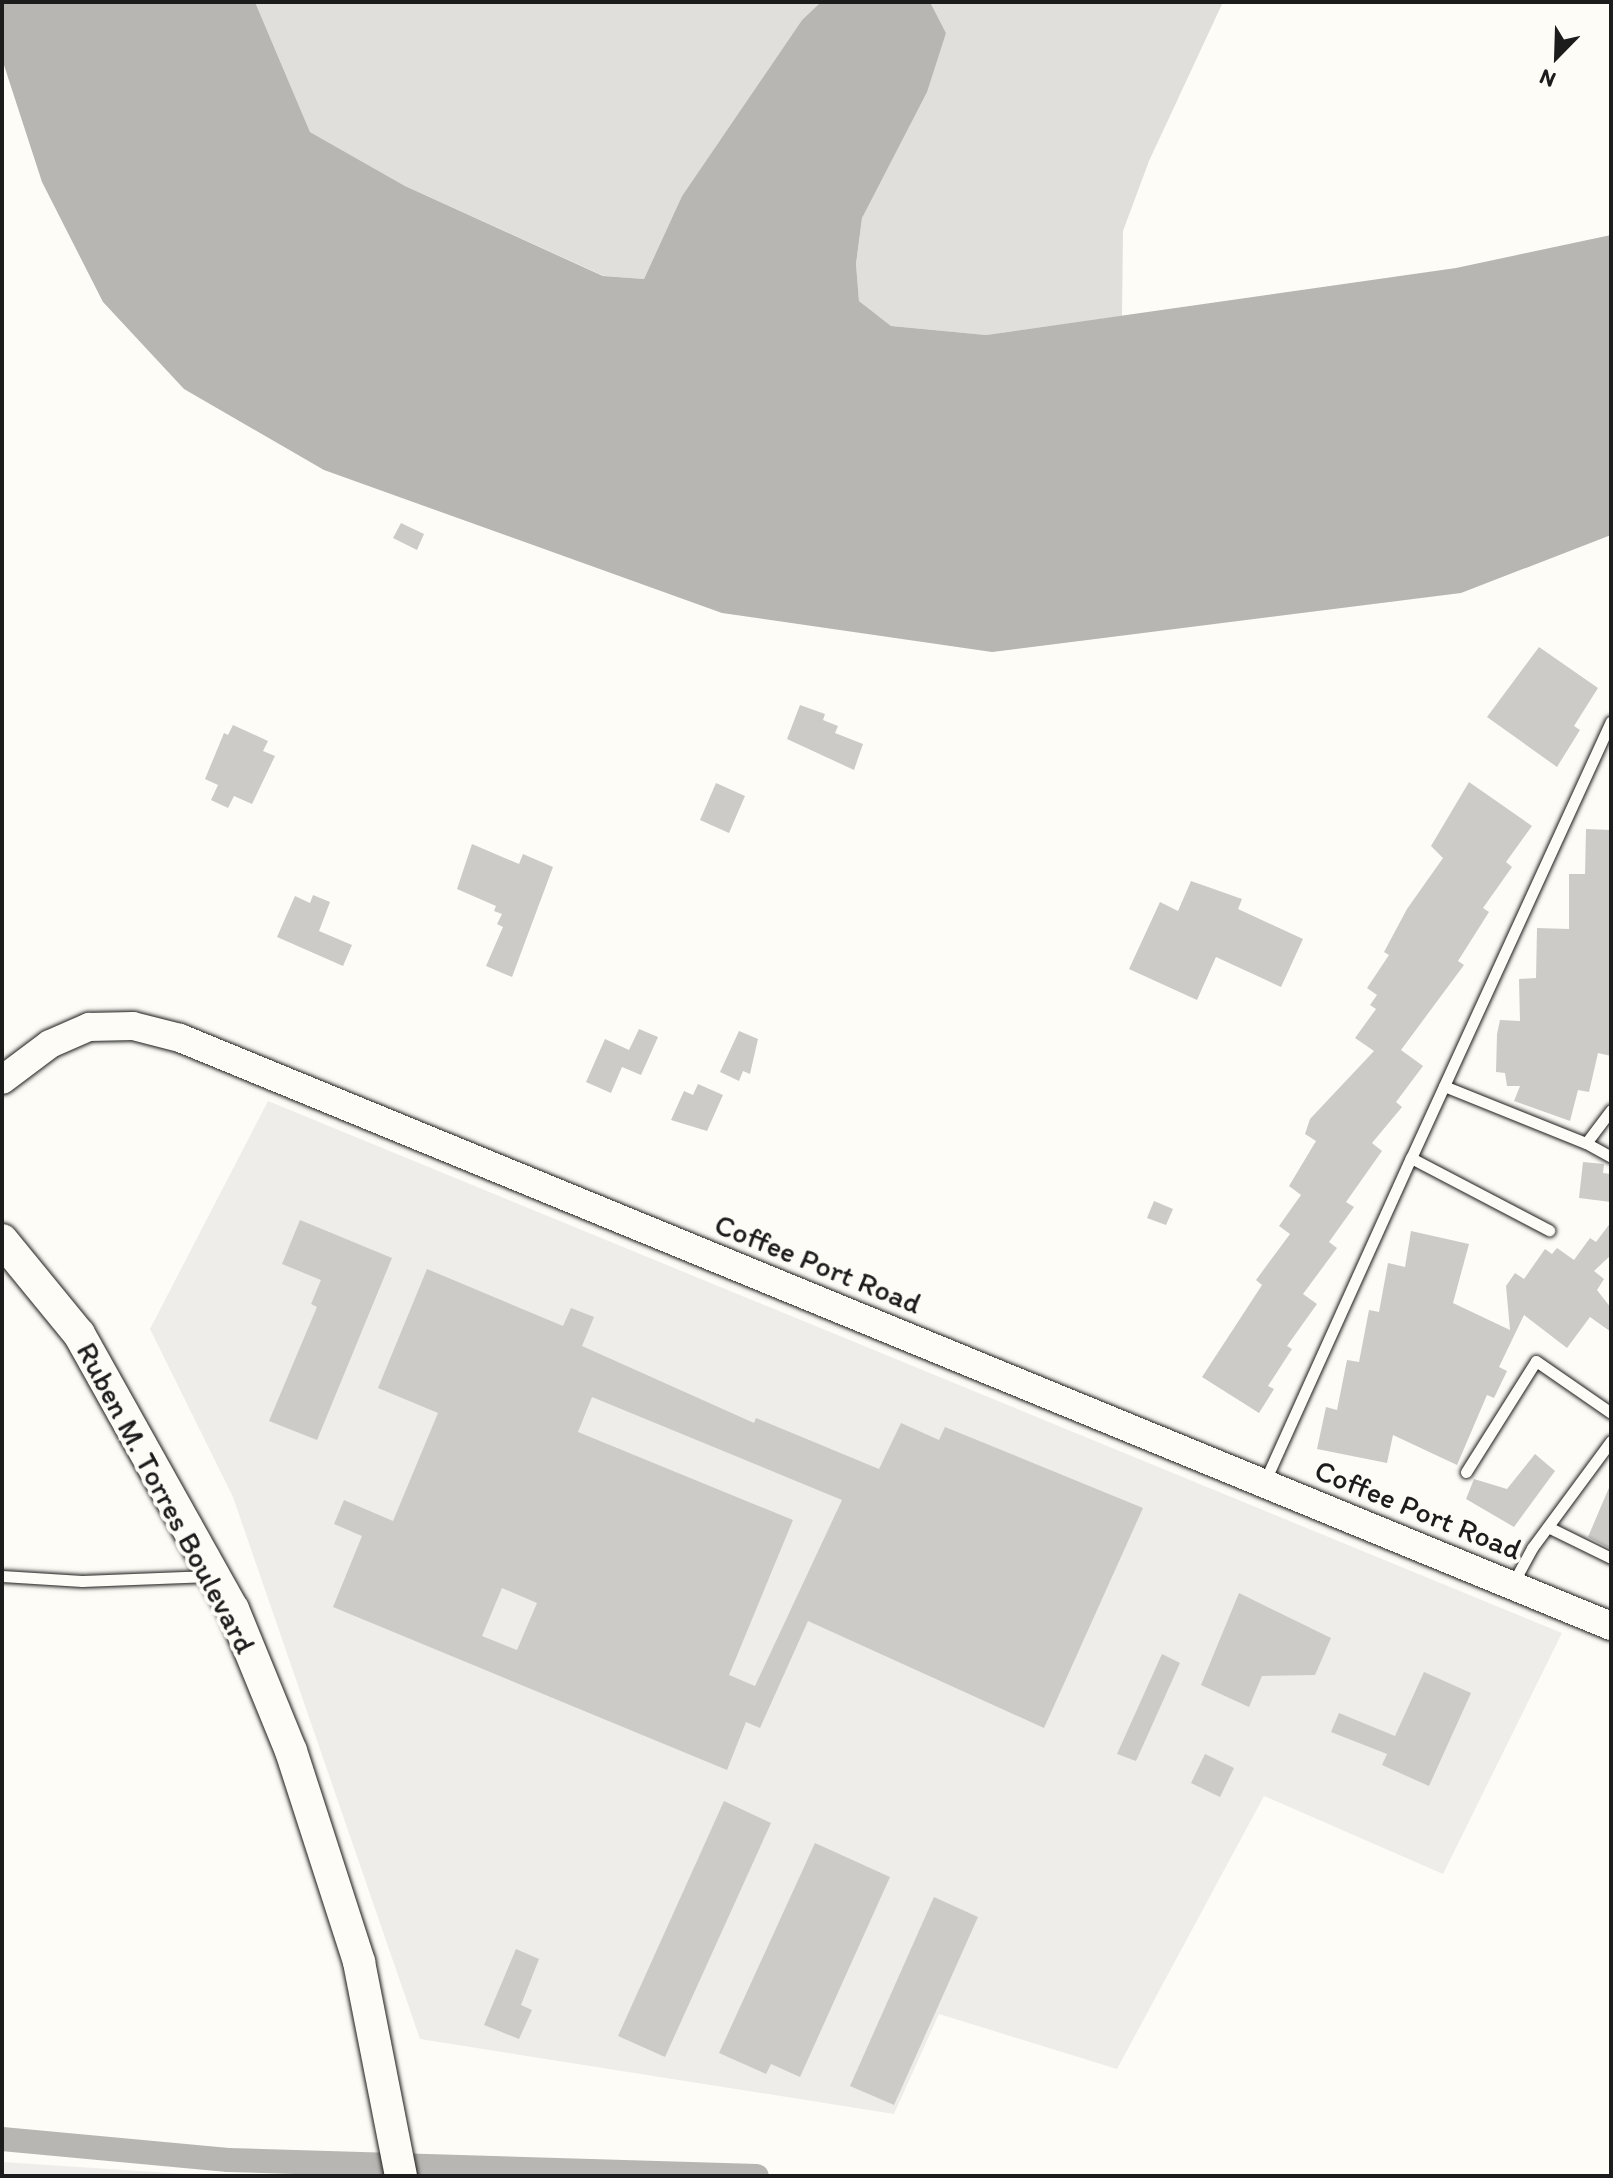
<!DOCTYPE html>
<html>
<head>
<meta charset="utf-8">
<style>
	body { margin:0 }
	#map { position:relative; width:1613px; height:2178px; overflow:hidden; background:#fdfcf7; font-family:Itim,sans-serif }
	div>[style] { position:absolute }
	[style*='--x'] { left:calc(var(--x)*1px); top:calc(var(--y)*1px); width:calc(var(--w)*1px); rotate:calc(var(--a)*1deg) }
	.built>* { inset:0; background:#eeede9 }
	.green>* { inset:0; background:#e0dfdb }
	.water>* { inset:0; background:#b7b6b2 }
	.canal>* { height:24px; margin:-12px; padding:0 12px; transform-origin:12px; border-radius:12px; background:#b7b6b2 }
	.building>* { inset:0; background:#cccbc8 }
	.roads { filter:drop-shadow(0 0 2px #1c1c1c) drop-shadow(0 0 2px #1c1c1c) }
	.service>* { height:11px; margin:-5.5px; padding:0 5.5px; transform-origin:5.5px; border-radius:5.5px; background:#fdfcf7 }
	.tertiary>* { height:28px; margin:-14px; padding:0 14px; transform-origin:14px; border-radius:14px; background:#fdfcf7 }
	.secondary>* { height:32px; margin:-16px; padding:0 16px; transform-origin:16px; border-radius:16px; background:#fdfcf7 }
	span { translate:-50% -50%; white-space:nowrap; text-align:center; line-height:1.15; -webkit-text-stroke:8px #fdfcf7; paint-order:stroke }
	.street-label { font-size:30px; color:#1c1c1c }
	.frame { position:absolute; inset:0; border:4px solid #1c1c1c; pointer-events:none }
	.north { position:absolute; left:1517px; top:16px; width:80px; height:80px; -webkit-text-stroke:6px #fdfcf7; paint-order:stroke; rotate:203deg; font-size:22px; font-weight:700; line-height:32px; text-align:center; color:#1c1c1c }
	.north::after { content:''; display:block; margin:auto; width:28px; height:36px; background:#1c1c1c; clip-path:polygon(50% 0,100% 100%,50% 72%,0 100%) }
</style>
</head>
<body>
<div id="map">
	<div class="built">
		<i style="clip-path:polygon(268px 1101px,1562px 1633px,1443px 1874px,1264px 1796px,1117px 2069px,939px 2014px,894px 2114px,420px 2039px,233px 1497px,150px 1329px)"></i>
		<i style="clip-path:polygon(2px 2162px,216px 2176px,2px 2176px)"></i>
	</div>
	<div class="green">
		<i style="clip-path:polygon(255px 2px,821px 2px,802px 20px,682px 196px,644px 279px,604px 276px,405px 186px,310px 132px)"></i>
		<i style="clip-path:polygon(930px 2px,1223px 2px,1149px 161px,1123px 231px,1122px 316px,986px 335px,891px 326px,859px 301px,856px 264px,862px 218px,946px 33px)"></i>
	</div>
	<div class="water">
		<i style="clip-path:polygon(2px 2px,255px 2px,310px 132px,405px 186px,603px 276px,644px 279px,682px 196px,802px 20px,821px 2px,930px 2px,946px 33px,927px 92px,862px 218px,856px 264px,859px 301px,891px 326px,986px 335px,1456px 268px,1611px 235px,1611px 535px,1461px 593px,992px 652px,722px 613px,324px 470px,184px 389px,103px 302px,42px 182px,2px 59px)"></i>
	</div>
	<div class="canal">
		<i style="--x:2;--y:2139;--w:227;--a:5.3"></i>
		<i style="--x:228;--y:2160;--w:529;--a:1.73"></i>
	</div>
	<div class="building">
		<i style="clip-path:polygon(401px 523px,424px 534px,417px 550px,393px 538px)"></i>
		<i style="clip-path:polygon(1539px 647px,1598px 688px,1574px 726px,1580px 730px,1557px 767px,1487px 717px)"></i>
		<i style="clip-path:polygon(800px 705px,825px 714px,823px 720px,838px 726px,835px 733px,863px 744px,854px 770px,787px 739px)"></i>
		<i style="clip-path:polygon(233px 725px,268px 741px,263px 751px,275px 756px,252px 804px,234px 796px,228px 808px,211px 800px,218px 785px,205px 779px,224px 733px,228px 735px)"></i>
		<i style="clip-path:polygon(1469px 782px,1532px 826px,1506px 862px,1512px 867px,1483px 908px,1489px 912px,1458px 961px,1464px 965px,1401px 1050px,1423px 1066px,1396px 1102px,1402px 1107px,1372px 1143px,1382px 1151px,1346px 1202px,1354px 1207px,1329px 1242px,1337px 1248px,1303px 1294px,1317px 1304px,1287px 1346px,1292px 1349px,1268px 1386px,1274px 1389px,1259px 1413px,1202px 1377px,1262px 1285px,1256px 1280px,1290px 1234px,1279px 1226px,1301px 1195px,1289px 1186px,1316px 1141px,1305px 1134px,1310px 1119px,1374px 1051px,1355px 1038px,1376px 1009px,1370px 1005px,1377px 995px,1367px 988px,1389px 955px,1384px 952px,1407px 909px,1443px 858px,1431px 846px)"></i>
		<i style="clip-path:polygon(716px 783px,745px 796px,729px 833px,700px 820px)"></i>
		<i style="clip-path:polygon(1586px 829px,1611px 830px,1611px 1056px,1598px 1053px,1589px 1092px,1578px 1090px,1570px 1121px,1514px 1101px,1520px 1086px,1507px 1086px,1505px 1073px,1496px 1072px,1497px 1034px,1500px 1020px,1520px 1021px,1519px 979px,1536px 978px,1537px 928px,1569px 929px,1569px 874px,1585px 874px)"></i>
		<i style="clip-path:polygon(472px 844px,519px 864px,523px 854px,553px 867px,512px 977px,486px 966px,503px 927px,497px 924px,502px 914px,494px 911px,496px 906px,457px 889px)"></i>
		<i style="clip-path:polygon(1191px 881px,1242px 899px,1238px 909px,1303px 939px,1281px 987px,1216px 957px,1197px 1000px,1129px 969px,1160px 902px,1178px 911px)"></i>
		<i style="clip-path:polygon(313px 895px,330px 902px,319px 931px,352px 945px,343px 966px,277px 937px,295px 896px,310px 903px)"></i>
		<i style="clip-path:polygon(639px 1029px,658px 1037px,641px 1075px,622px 1067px,611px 1093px,586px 1082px,605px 1039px,629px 1050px)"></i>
		<i style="clip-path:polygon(739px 1031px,758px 1039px,750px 1074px,743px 1071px,739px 1081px,720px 1072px)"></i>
		<i style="clip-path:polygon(698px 1084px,723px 1095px,707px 1131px,671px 1120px,684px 1091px,693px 1095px)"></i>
		<i style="clip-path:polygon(1583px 1162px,1604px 1164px,1603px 1173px,1611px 1174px,1611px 1202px,1579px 1198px)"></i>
		<i style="clip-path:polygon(1154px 1201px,1173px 1209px,1166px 1225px,1147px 1218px)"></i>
		<i style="clip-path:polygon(300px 1220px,392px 1258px,317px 1440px,269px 1421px,317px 1307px,311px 1304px,321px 1280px,282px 1264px)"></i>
		<i style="clip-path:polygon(1611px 1222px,1611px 1255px,1594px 1271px,1604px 1279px,1597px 1290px,1611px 1308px,1611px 1332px,1590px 1317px,1567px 1348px,1524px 1315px,1499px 1367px,1507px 1371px,1494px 1398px,1487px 1395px,1457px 1465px,1393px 1435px,1387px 1463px,1317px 1449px,1326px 1407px,1337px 1410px,1347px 1360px,1359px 1362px,1369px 1310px,1379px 1312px,1388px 1263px,1405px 1267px,1411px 1231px,1469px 1244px,1453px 1303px,1510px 1330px,1506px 1286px,1515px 1273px,1524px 1279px,1545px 1249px,1552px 1254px,1557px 1248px,1574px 1260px,1590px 1238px,1596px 1242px)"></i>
		<i style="clip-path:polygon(evenodd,427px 1269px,563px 1326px,571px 1308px,594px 1317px,582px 1346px,754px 1423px,756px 1418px,879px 1469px,901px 1423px,939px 1440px,945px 1427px,1143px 1508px,1044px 1728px,808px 1621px,760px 1728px,746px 1722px,727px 1770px,333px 1607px,362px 1536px,334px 1524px,344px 1500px,393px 1521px,438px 1413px,378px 1388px,427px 1269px,592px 1397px,842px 1500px,755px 1686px,729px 1675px,793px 1520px,578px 1432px,592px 1397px,427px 1269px,502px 1588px,537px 1603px,517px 1650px,482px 1636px,502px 1588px)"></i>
		<i style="clip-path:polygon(1535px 1454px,1555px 1471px,1514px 1527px,1466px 1499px,1474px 1479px,1507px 1489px)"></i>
		<i style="clip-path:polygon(1611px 1483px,1611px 1549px,1588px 1537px)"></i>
		<i style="clip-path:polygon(1239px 1593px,1331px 1638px,1315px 1675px,1262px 1676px,1249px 1707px,1201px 1685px)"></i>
		<i style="clip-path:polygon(1162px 1654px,1180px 1663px,1136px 1761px,1117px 1754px)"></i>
		<i style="clip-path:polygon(1424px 1672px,1471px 1693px,1429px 1786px,1382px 1765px,1387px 1754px,1331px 1732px,1339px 1713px,1395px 1736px)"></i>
		<i style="clip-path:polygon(1205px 1754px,1234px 1768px,1220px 1797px,1191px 1783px)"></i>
		<i style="clip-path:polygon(724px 1801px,771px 1823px,665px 2057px,618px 2036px)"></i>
		<i style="clip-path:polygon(815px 1843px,890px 1877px,800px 2077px,771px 2064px,766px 2074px,719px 2053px)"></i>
		<i style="clip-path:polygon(934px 1897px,978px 1917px,894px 2105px,850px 2086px)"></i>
		<i style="clip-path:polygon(516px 1949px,539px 1959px,521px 2005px,532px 2010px,519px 2039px,484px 2025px)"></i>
	</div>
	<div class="roads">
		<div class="service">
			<i style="--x:1444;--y:1086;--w:153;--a:21.9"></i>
			<i style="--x:1611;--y:1110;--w:41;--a:127.1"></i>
			<i style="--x:1586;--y:1143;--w:29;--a:29"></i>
			<i style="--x:1411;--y:1158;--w:480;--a:-65.4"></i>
			<i style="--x:1466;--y:1472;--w:131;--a:-57.8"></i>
			<i style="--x:1536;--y:1361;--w:91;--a:34.7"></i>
			<i style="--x:1264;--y:1483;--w:357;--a:-65.7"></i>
			<i style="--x:1411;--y:1158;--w:156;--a:27.6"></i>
			<i style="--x:1548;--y:1527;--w:70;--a:26.2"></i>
			<i style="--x:2;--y:1576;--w:80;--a:3.6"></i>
			<i style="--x:82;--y:1581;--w:128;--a:-2.2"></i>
			<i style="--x:1512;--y:1585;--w:42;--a:-61.6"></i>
			<i style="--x:1532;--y:1548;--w:133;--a:-53.6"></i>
		</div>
		<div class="tertiary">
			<i style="--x:2;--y:1080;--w:60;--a:-36.9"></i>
			<i style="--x:50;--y:1044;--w:43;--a:-23.6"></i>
			<i style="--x:89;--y:1027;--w:44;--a:-1.3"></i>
			<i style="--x:133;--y:1026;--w:49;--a:14.3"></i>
			<i style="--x:180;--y:1038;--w:1547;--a:22.34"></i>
		</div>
		<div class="secondary">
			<i style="--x:2;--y:1240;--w:122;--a:50.7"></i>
			<i style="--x:79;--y:1334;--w:315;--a:60.8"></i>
			<i style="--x:233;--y:1609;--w:153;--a:67.8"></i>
			<i style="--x:291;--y:1751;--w:222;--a:72.1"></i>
			<i style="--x:359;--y:1962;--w:218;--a:78.9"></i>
		</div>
	</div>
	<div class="street-label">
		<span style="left:818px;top:1264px;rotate:22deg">Coffee Port Road</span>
		<span style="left:166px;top:1498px;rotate:62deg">Ruben M. Torres Boulevard</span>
		<span style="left:1418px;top:1510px;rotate:22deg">Coffee Port Road</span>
	</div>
	<div class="frame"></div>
	<div class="north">N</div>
</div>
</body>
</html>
